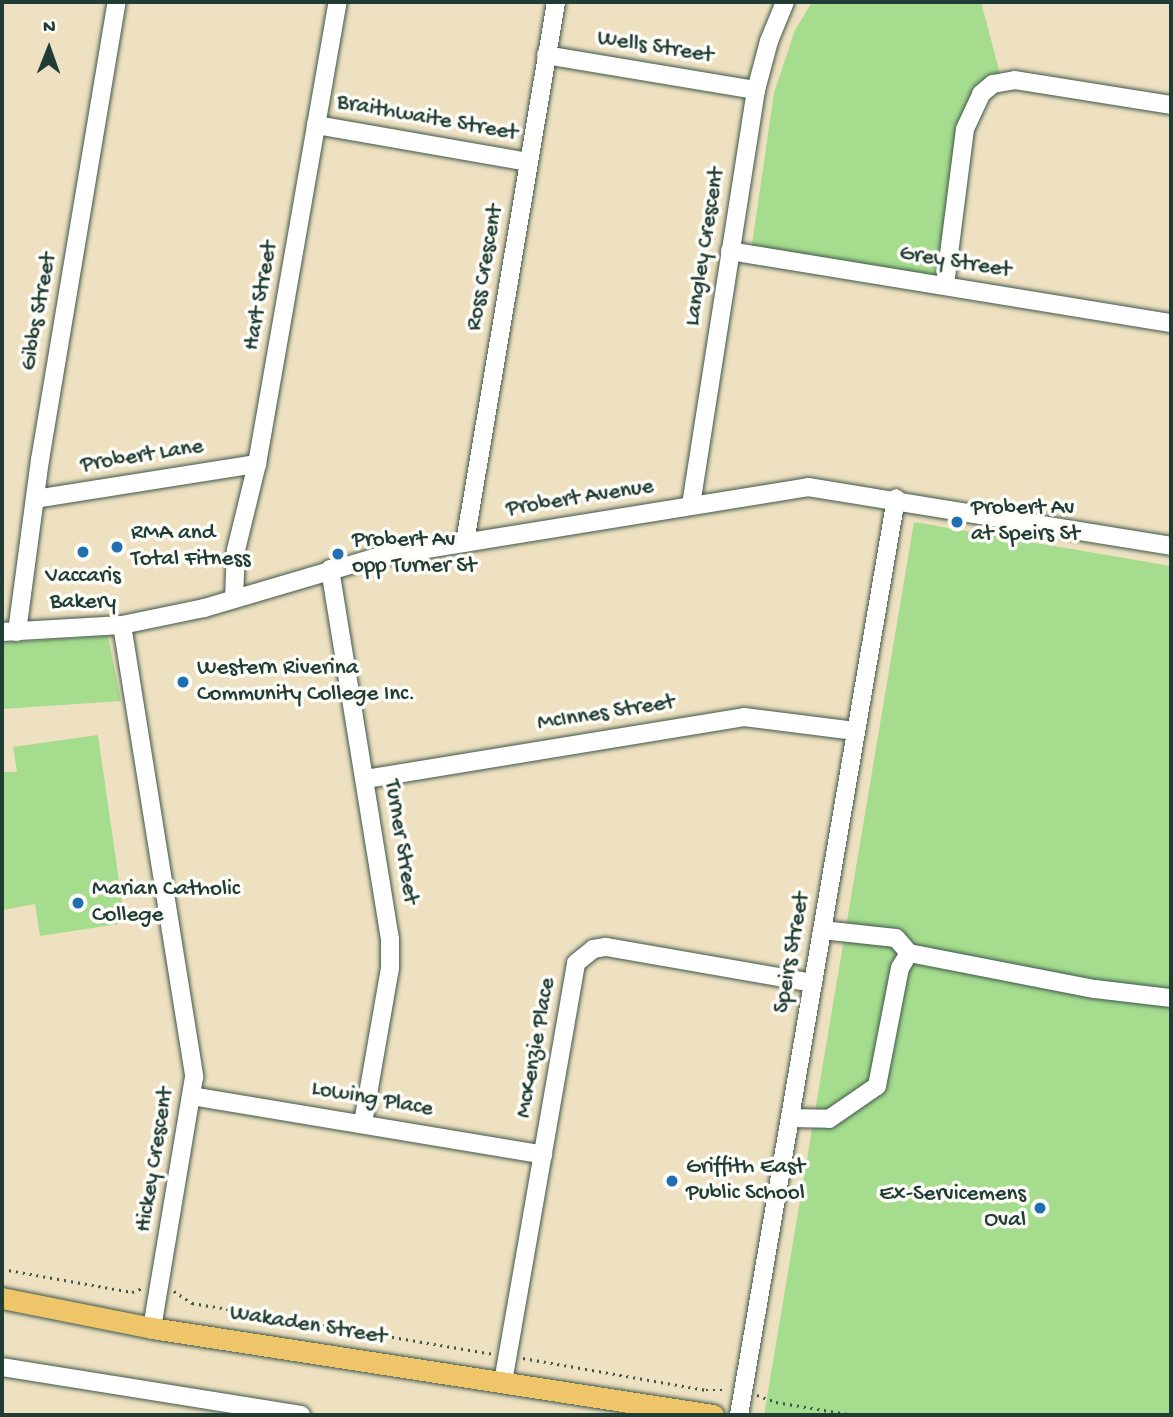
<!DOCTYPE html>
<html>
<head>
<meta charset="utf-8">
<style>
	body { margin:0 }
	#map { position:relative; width:1173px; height:1417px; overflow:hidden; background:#eee1c1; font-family:"Gochi Hand",sans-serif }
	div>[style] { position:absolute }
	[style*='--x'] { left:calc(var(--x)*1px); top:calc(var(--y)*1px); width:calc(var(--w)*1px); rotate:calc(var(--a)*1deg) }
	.green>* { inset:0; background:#a5dc8e }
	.path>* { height:2.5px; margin-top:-1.25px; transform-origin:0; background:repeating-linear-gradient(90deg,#3e5649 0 2px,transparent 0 7px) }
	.roads { filter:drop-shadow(0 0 2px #3e5649) drop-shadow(0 0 2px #3e5649) }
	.minor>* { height:18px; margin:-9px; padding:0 9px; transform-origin:9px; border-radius:9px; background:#fff }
	.major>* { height:21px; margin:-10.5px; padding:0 10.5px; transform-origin:10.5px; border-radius:10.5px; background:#eec569 }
	.dots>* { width:19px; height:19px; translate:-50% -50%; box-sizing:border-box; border:4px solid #fdfcf7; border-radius:50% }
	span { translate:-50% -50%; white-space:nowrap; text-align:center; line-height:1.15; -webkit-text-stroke:7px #fdfcf7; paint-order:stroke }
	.street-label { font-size:23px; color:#1f3d34 }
	.poi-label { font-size:23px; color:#1f3d34 }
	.left { translate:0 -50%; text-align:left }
	.right { translate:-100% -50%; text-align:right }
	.frame { position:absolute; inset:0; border:4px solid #1f3d34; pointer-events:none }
	.north { position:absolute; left:14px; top:14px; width:70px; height:70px; -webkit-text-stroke:5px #fdfcf7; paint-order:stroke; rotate:1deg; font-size:19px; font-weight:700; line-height:28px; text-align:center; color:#1f3d34 }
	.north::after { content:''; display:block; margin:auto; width:24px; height:32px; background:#1f3d34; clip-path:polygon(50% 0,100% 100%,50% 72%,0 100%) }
</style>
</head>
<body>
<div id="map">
	<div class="green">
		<i style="clip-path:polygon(812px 2px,981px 2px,1002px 81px,979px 106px,950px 286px,751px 251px,774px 93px,795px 30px)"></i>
		<i style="clip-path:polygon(914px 522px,1171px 566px,1171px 1415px,764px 1415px)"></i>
		<i style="clip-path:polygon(108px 636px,121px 701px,2px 709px,2px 643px)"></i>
		<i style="clip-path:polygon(98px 735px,125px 923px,40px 936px,35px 904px,3px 910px,2px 935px,2px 772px,17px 772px,13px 747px)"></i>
	</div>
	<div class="path">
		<i style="--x:2;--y:1269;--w:132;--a:10"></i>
		<i style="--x:132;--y:1292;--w:12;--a:-20"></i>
		<i style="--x:174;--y:1291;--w:22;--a:34"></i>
		<i style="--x:192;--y:1303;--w:304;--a:9.6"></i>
		<i style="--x:523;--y:1358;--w:186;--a:9.9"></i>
		<i style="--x:706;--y:1390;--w:21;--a:0"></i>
		<i style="--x:757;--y:1395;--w:20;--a:20"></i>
		<i style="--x:776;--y:1402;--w:79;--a:9.5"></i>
	</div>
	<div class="roads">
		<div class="minor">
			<i style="--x:546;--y:55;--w:213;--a:9.5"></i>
			<i style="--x:316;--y:125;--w:216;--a:9.9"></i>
			<i style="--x:730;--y:251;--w:447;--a:9.3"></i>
			<i style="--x:945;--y:285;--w:157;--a:-82.7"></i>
			<i style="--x:965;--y:129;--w:38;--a:-65"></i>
			<i style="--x:981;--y:94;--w:16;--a:-40"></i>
			<i style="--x:993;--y:84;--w:22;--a:-10"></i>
			<i style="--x:1015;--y:80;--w:158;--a:9.1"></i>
			<i style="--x:35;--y:499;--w:225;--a:-9"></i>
			<i style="--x:691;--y:505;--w:420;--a:-81.1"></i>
			<i style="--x:756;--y:90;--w:51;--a:-75.1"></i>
			<i style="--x:769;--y:41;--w:42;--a:-67.7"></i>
			<i style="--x:465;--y:542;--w:548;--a:-80.43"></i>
			<i style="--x:330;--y:569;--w:375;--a:80.8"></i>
			<i style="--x:390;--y:939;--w:29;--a:90"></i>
			<i style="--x:390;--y:968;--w:157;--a:99.9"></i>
			<i style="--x:234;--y:599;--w:49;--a:-87.7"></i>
			<i style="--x:236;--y:550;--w:89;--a:-76.3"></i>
			<i style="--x:257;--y:464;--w:469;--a:-80.1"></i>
			<i style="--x:122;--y:625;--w:458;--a:80.9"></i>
			<i style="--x:194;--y:1077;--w:254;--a:99.5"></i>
			<i style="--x:2;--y:632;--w:120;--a:-3.3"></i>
			<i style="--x:122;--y:625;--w:84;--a:-11.7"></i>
			<i style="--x:204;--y:608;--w:180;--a:-16.4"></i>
			<i style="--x:377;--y:557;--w:437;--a:-9.2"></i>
			<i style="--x:808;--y:487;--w:368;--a:9.2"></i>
			<i style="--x:17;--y:632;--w:174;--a:-82.4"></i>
			<i style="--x:40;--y:460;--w:464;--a:-80.5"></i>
			<i style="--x:366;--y:779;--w:383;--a:-9.3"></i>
			<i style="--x:744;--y:717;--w:112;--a:7.2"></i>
			<i style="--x:822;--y:930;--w:74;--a:6.2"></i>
			<i style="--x:896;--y:938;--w:20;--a:49"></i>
			<i style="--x:909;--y:953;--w:189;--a:11"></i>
			<i style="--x:1095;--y:989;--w:77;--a:6.8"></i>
			<i style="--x:192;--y:1096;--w:356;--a:9.5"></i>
			<i style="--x:790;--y:1118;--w:39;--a:1"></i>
			<i style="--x:829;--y:1119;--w:58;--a:-34.5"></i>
			<i style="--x:877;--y:1086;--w:120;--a:-79"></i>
			<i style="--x:900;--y:968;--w:17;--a:-59"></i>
			<i style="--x:2;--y:1367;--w:303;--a:9.1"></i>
			<i style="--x:503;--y:1382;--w:425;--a:-80.1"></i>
			<i style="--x:576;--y:963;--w:22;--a:-39"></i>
			<i style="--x:593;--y:949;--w:13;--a:-9"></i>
			<i style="--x:606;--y:947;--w:209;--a:9.9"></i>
			<i style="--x:739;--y:1415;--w:930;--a:-80.28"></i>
		</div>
		<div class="major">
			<i style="--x:2;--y:1298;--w:153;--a:11.3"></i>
			<i style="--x:152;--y:1328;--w:568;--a:8.82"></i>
		</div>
	</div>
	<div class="dots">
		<i style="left:957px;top:522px;background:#1f6fb2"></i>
		<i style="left:117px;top:547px;background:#1f6fb2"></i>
		<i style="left:83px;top:552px;background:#1f6fb2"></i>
		<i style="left:338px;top:554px;background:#1f6fb2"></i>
		<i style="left:183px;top:682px;background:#1f6fb2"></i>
		<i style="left:78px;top:903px;background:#1f6fb2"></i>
		<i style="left:672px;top:1181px;background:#1f6fb2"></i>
		<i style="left:1040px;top:1208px;background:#1f6fb2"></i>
	</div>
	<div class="street-label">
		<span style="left:655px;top:48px;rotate:9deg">Wells Street</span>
		<span style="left:427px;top:119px;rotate:10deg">Braithwaite Street</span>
		<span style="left:706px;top:247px;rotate:-81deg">Langley Crescent</span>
		<span style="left:955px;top:263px;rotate:9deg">Grey Street</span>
		<span style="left:486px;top:268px;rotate:-80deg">Ross Crescent</span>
		<span style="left:262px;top:296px;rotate:-80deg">Hart Street</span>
		<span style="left:40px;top:312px;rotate:-80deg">Gibbs Street</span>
		<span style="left:142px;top:457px;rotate:-9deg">Probert Lane</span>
		<span style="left:580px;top:499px;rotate:-9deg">Probert Avenue</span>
		<span style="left:606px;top:714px;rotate:-9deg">McInnes Street</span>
		<span style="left:400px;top:842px;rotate:81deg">Turner Street</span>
		<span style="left:793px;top:953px;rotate:-80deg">Speirs Street</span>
		<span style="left:537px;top:1048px;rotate:-80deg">McKenzie Place</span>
		<span style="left:372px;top:1100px;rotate:10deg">Lowing Place</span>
		<span style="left:156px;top:1160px;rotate:-81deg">Hickey Crescent</span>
		<span style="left:308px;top:1326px;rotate:9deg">Wakaden Street</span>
	</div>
	<div class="poi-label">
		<span class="left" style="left:971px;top:522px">Probert Av<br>at Speirs St</span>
		<span class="left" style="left:131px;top:547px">RMA and<br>Total Fitness</span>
		<span class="left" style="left:352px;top:554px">Probert Av<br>opp Turner St</span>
		<span style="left:83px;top:590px">Vaccaris<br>Bakery</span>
		<span class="left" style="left:197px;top:682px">Western Riverina<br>Community College Inc.</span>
		<span class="left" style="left:92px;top:903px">Marian Catholic<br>College</span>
		<span class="left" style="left:686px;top:1181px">Griffith East<br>Public School</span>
		<span class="right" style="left:1026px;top:1208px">Ex-Servicemens<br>Oval</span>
	</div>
	<div class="frame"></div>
	<div class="north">N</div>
</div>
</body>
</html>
